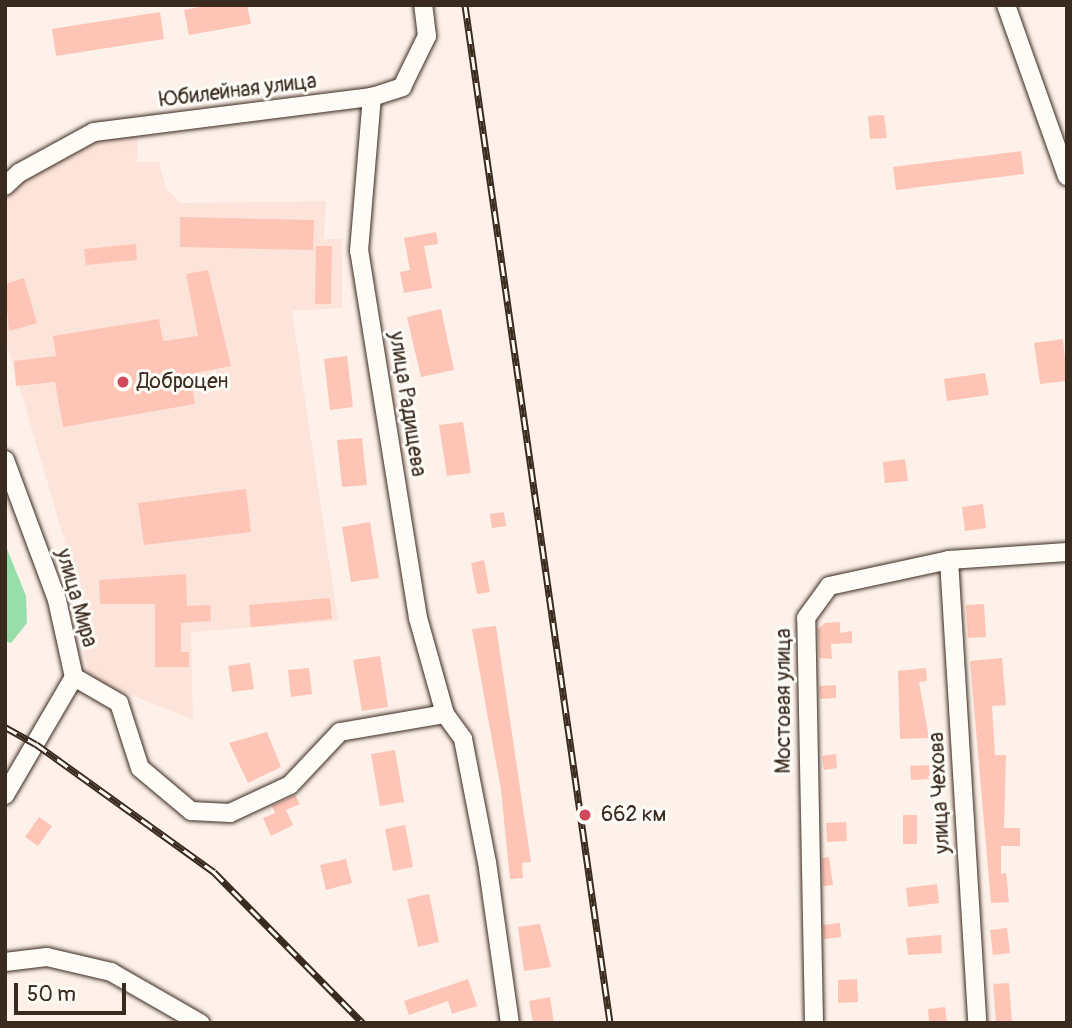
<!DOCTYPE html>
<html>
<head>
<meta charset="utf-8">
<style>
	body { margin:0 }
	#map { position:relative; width:1072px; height:1028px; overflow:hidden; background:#fdf1ea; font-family:Pangolin,sans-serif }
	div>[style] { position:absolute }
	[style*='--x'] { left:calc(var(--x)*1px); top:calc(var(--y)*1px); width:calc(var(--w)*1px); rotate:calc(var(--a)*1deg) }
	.built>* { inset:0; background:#fde4da }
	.green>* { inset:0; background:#97deab }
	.building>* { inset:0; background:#fec4b6 }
	.roads { filter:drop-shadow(0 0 2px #3b2a1e) drop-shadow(0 0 2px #3b2a1e) }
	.minor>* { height:18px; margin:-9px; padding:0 9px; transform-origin:9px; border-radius:9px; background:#fdfcf7 }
	.rail>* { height:7px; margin-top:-3.5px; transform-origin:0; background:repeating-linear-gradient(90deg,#fdfcf7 0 13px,#3b2a1e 0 26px); box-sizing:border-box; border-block:2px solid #3b2a1e }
	.dots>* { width:19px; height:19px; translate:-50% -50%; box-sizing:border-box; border:4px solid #fdfcf7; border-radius:50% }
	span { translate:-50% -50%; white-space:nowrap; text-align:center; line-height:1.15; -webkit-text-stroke:6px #fdfcf7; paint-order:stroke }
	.street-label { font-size:21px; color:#3b2a1e }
	.poi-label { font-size:21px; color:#3b2a1e }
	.left { translate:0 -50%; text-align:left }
	.frame { position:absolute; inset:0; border:7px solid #3b2a1e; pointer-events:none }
	.scale { position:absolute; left:14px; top:983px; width:112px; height:32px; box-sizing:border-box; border:4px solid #3b2a1e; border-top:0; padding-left:9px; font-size:21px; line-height:24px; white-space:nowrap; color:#3b2a1e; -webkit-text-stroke:5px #fdfcf7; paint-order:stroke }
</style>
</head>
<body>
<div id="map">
	<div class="built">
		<i style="clip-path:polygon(138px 136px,137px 162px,159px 162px,166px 188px,181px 203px,326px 201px,324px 239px,342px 239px,342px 308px,292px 311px,338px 621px,191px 632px,193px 720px,89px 678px,76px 606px,83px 604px,5px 338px,5px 192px,85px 143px)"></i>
	</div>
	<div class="green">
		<i style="clip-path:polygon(5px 544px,26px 596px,27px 623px,11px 643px,5px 641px)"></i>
	</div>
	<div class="building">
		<i style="clip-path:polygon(210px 5px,247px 5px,251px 24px,189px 35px,184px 10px)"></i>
		<i style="clip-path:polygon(160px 12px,164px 39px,56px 56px,52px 29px)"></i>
		<i style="clip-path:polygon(884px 115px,887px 138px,870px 139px,868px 116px)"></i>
		<i style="clip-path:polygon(1021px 151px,1024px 174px,896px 190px,893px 167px)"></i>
		<i style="clip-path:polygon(180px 217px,314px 220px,313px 250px,180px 247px)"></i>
		<i style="clip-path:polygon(436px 232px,438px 244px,424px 246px,432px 288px,404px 293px,400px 272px,410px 270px,404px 238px)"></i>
		<i style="clip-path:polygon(136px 244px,137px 260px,86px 265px,84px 249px)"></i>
		<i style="clip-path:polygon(316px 246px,332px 246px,331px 304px,315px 304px)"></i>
		<i style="clip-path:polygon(208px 270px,231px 366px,190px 374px,195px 404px,63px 427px,55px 382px,16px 386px,14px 361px,56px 356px,53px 336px,159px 319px,163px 341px,198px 336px,186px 274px)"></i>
		<i style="clip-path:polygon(24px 278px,37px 323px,9px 331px,5px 284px)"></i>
		<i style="clip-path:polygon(441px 309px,454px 370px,421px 377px,407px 317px)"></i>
		<i style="clip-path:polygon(1063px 339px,1067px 381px,1040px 384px,1034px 343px)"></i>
		<i style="clip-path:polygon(347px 356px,353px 407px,330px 410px,324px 359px)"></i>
		<i style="clip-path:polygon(985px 373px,989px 395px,947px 401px,944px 379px)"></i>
		<i style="clip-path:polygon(463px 422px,471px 473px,447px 476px,439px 425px)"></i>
		<i style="clip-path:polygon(362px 438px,367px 485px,342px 487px,337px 440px)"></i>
		<i style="clip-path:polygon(905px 459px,908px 481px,885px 483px,883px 462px)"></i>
		<i style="clip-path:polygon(246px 489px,251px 532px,144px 545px,138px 503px)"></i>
		<i style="clip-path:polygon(983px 504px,986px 528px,965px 531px,962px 507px)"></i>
		<i style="clip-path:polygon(504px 512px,506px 526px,492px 528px,490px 514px)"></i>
		<i style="clip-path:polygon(370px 522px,379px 578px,351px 582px,342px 527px)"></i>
		<i style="clip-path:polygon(484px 560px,490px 592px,477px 594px,471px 563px)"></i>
		<i style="clip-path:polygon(186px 574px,187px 606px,210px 605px,211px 621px,181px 623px,181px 652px,189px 652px,189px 667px,155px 667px,155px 604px,100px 604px,99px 580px)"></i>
		<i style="clip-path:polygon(330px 598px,332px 619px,251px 627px,249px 605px)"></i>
		<i style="clip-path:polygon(984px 604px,986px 637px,968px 638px,966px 605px)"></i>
		<i style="clip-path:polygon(840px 622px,840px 633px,852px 631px,852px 643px,831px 644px,832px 659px,819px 658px,818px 629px,825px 623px)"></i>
		<i style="clip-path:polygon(496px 626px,531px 862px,522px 863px,523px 878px,510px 879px,501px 790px,472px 629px)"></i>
		<i style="clip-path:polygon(380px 656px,388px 707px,362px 711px,353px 660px)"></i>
		<i style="clip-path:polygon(1002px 658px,1006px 705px,992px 706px,995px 755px,1006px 755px,1004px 828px,1020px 828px,1020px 846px,1001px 846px,1001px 874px,1006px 873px,1009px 902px,991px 903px,970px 661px)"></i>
		<i style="clip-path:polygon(250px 663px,254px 689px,232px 692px,228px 666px)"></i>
		<i style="clip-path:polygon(309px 668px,312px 694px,291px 697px,288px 670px)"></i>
		<i style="clip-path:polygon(926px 668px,927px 681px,919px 682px,929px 738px,900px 739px,898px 671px)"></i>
		<i style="clip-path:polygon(836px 685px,836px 698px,820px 699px,819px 686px)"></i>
		<i style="clip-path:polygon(267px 732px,281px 767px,248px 783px,229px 743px)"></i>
		<i style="clip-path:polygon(395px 750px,404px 802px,380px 806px,371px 754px)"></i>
		<i style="clip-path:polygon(836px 754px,837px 768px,824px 770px,822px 756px)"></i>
		<i style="clip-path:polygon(929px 765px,930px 779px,911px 780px,910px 766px)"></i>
		<i style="clip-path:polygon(295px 795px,300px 804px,286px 810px,293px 825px,271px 836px,263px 818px,275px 813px,272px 806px)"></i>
		<i style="clip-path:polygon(903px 815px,917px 815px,917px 844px,903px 844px)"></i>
		<i style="clip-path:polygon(39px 817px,52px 826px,38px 846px,25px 837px)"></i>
		<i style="clip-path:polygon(846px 822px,847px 841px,827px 842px,826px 823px)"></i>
		<i style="clip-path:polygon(405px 825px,413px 867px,393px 871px,385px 829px)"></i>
		<i style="clip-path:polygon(829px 857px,833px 885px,823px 886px,822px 858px)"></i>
		<i style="clip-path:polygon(346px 859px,352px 883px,326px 890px,320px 865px)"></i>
		<i style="clip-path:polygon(937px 884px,939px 903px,908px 907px,906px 888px)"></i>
		<i style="clip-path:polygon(429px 894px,439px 942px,418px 947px,407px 899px)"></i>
		<i style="clip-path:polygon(840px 923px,841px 937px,824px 939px,823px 925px)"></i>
		<i style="clip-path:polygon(540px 924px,551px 967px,524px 971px,518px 927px)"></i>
		<i style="clip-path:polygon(1007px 928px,1010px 953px,993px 955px,990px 930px)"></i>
		<i style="clip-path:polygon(941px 935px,942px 953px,908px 955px,906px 938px)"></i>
		<i style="clip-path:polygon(468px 979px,477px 1006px,452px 1014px,448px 1001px,409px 1015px,404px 1001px)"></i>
		<i style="clip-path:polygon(857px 979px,858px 1002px,838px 1003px,838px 980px)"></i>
		<i style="clip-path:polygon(1009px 983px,1012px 1023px,996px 1023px,993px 984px)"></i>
		<i style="clip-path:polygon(550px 997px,554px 1023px,533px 1023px,529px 1001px)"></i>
		<i style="clip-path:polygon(945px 1007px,947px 1023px,929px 1023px,928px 1009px)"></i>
	</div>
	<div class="roads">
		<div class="minor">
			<i style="--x:1006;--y:5;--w:182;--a:70.4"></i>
			<i style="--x:5;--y:186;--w:19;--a:-43"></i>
			<i style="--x:19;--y:173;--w:85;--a:-28.7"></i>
			<i style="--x:94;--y:132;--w:280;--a:-7.2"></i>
			<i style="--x:372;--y:97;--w:32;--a:-18"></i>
			<i style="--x:402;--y:87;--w:57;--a:-63.9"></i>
			<i style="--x:427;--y:36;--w:31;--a:-97"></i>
			<i style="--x:5;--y:460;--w:149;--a:69.6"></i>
			<i style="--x:57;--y:600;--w:79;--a:77.6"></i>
			<i style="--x:74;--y:677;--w:137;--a:120.3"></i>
			<i style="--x:949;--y:560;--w:464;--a:86.5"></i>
			<i style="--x:74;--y:677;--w:52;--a:30"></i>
			<i style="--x:119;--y:703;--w:68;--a:72.1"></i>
			<i style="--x:140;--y:768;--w:67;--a:40.1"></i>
			<i style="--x:191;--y:811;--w:39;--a:3"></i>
			<i style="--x:230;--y:813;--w:66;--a:-25"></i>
			<i style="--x:290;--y:785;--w:73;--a:-46.7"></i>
			<i style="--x:340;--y:732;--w:107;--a:-9.7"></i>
			<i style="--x:445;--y:714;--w:100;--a:-105.7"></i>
			<i style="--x:418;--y:618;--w:372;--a:-99.1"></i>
			<i style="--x:359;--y:251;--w:155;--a:-85.2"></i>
			<i style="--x:445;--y:714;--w:31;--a:54"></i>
			<i style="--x:463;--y:739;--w:125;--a:79"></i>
			<i style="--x:487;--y:862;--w:163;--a:81.9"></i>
			<i style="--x:5;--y:962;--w:42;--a:-6.8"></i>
			<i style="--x:47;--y:957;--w:66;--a:13.2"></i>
			<i style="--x:111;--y:972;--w:103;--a:29.8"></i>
			<i style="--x:814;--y:1023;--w:405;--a:-91.1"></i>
			<i style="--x:806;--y:618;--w:39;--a:-54"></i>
			<i style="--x:829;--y:586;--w:123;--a:-12.2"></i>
			<i style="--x:949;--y:560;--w:118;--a:-3.9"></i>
		</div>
	</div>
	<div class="rail">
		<i style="--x:465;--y:5;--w:1028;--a:81.89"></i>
		<i style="--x:5;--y:727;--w:35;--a:29"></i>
		<i style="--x:36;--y:744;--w:219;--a:35.7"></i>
		<i style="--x:214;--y:872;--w:212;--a:45.4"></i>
	</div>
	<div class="dots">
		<i style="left:123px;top:382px;background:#d1495b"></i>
		<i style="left:585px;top:815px;background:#d1495b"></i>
	</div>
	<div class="street-label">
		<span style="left:238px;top:91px;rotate:-7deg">Юбилейная улица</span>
		<span style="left:407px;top:404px;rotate:81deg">улица Радищева</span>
		<span style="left:76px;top:598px;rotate:74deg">улица Мира</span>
		<span style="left:784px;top:701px;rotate:-90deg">Мостовая улица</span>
		<span style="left:940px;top:793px;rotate:-93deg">улица Чехова</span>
	</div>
	<div class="poi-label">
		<span class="left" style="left:137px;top:382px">Доброцен</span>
		<span class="left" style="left:601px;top:815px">662 км</span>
	</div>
	<div class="frame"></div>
	<div class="scale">50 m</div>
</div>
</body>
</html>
